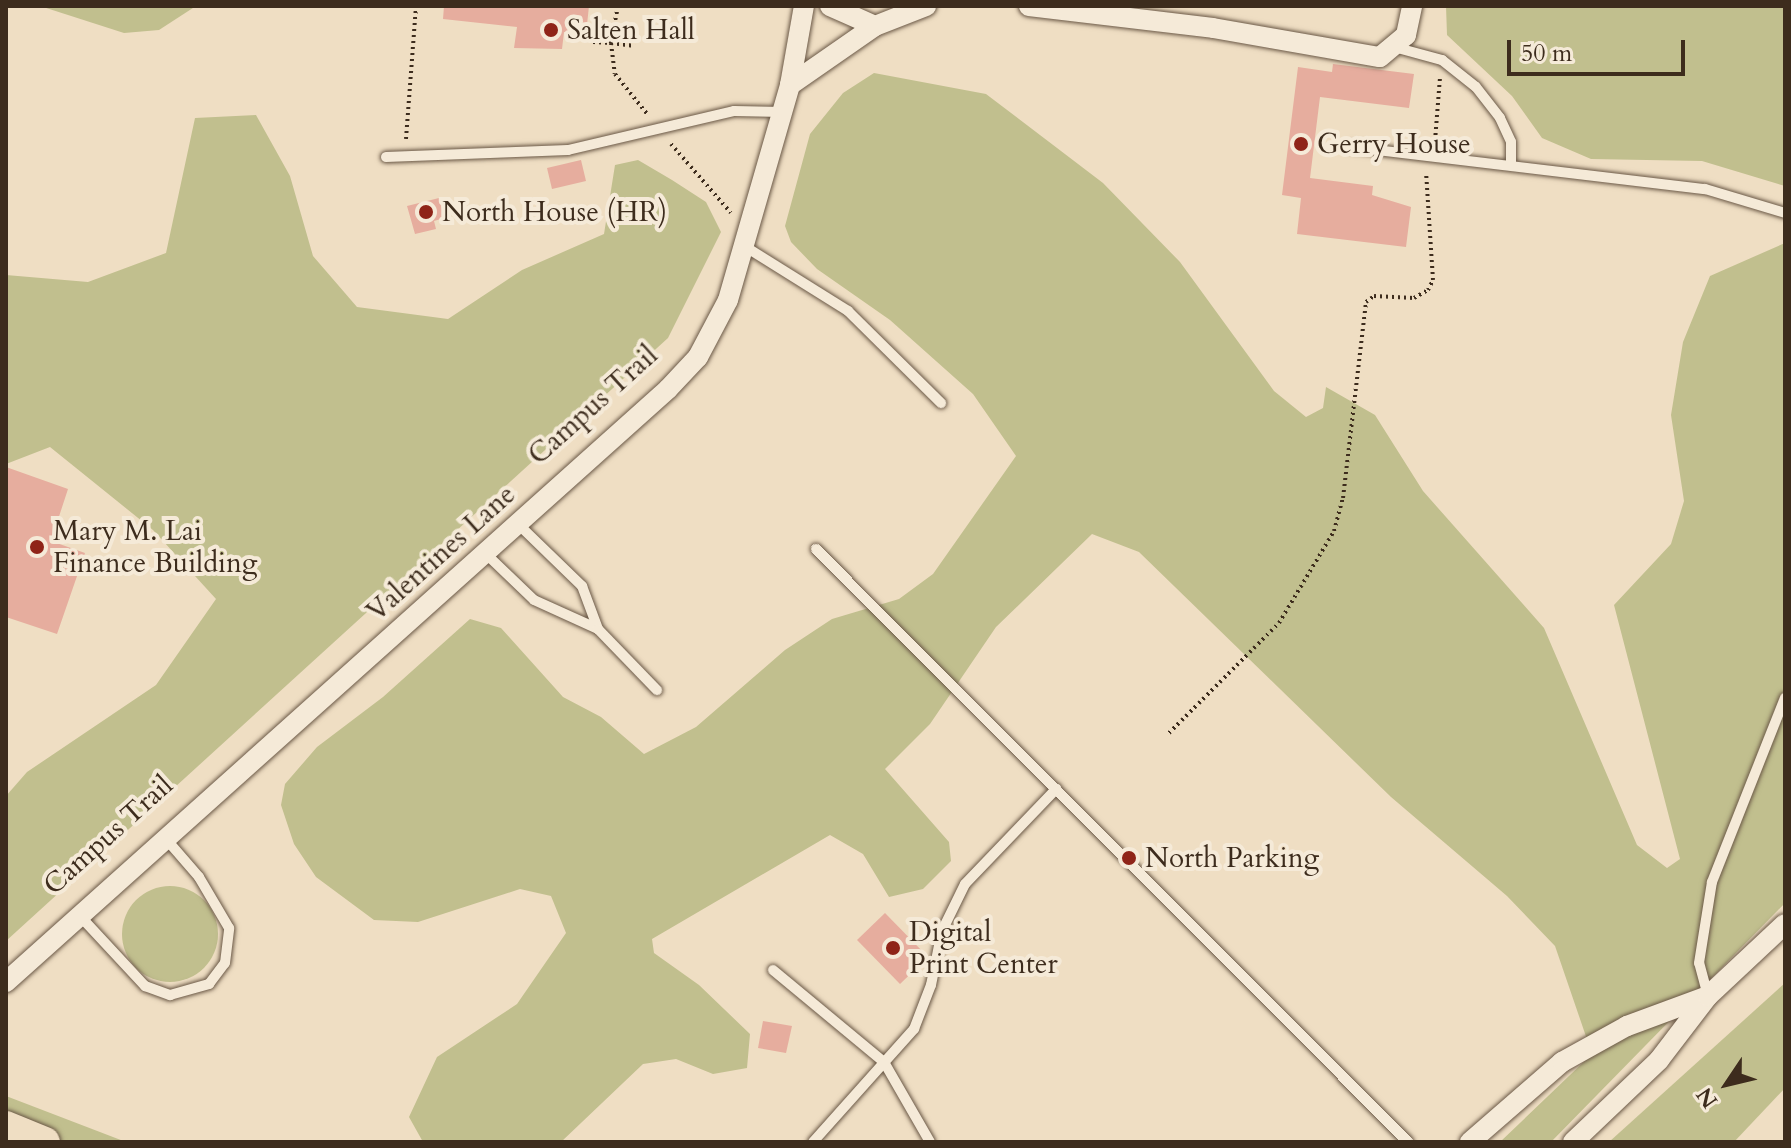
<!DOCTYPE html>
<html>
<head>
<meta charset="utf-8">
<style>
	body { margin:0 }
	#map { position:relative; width:1791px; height:1148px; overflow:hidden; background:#efdec3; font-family:Cardo,serif }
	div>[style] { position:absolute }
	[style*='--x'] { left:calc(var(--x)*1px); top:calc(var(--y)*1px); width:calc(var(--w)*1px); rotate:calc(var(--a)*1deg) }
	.green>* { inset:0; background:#c1bf8e }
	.round { border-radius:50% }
	.building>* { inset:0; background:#e6ad9e }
	.path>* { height:4px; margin-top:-2px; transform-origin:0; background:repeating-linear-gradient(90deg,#3d2c1d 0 2px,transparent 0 6px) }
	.roads { filter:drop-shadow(0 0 2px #6a5846) drop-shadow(0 0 2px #6a5846) }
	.lane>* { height:10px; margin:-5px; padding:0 5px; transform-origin:5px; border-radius:5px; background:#f5ead8 }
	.street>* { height:20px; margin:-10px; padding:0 10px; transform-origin:10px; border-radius:10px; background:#f5ead8 }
	.primary>* { height:30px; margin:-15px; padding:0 15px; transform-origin:15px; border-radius:15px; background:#efdec3 }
	.dots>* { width:22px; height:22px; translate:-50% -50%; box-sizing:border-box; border:4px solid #f5ead8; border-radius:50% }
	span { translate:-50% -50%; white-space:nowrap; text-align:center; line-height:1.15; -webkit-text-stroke:8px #f5ead8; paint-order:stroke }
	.poi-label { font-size:28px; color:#3d2c1d }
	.left { translate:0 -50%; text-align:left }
	.street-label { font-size:28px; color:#3d2c1d }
	.frame { position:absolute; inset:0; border:8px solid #3d2c1d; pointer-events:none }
	.north { position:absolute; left:1687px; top:1044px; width:80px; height:80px; -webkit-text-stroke:6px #f5ead8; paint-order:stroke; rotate:235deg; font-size:22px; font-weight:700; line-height:32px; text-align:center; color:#3d2c1d }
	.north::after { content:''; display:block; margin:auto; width:28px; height:36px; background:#3d2c1d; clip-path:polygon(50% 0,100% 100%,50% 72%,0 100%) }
	.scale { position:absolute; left:1507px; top:40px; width:178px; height:36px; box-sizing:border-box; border:4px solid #3d2c1d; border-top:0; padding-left:10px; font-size:24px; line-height:28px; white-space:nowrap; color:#3d2c1d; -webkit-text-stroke:6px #f5ead8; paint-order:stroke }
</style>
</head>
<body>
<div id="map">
	<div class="green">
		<i style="clip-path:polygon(40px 6px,196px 6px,159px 30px,124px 33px)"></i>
		<i style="clip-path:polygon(1446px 6px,1785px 6px,1785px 186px,1702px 161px,1591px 159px,1542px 138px,1512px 96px,1447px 35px)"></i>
		<i style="clip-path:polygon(874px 73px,986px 94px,1103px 183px,1180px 262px,1274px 391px,1306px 417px,1323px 408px,1326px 387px,1375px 415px,1423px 491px,1544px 628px,1637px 845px,1667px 868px,1680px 859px,1614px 605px,1671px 544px,1684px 501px,1671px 415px,1683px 342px,1710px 276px,1785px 243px,1785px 903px,1551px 1142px,1500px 1142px,1592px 1054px,1555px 946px,1507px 896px,1391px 797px,1139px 552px,1092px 534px,996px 627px,930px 724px,885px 769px,949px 842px,951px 861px,923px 889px,889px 897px,863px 854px,830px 835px,652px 939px,654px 953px,699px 985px,750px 1034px,747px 1068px,713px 1074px,676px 1059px,643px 1064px,561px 1142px,423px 1142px,409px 1117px,437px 1057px,517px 1004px,566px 933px,551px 896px,520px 889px,418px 922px,374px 920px,316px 877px,294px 844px,281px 805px,285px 784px,317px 747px,383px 697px,470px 619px,501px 628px,563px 697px,601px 717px,644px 754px,696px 727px,785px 650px,832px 619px,899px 599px,933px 574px,1016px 456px,973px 394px,890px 320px,817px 269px,791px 242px,785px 226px,810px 134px,843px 93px)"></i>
		<i style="clip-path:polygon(256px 115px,290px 176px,313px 256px,357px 307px,448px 319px,522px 270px,604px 234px,615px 165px,638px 160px,672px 180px,706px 202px,721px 232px,668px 338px,6px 941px,6px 796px,27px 772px,156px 685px,216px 599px,153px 530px,50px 447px,6px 464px,6px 275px,88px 282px,166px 253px,195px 118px)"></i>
		<i class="round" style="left:122px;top:886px;width:96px;height:96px"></i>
		<i style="clip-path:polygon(1785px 983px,1785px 1088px,1734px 1142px,1609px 1142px)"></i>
		<i style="clip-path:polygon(6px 1096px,126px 1142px,6px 1142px)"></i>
	</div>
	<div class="building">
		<i style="clip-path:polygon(444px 6px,589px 6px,586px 34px,564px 32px,562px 49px,514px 48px,517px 27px,443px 19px)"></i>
		<i style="clip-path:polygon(1333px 64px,1414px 74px,1409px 108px,1320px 97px,1310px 178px,1373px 186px,1372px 195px,1411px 207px,1406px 247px,1297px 234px,1301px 198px,1282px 195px,1298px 67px,1332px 72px)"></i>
		<i style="clip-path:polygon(581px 160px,586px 181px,552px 189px,547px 168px)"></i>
		<i style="clip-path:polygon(439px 198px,444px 218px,434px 221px,436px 229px,415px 234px,407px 206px)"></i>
		<i style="clip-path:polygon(6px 467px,68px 489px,51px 541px,85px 553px,57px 634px,6px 617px)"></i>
		<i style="clip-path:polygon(885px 913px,928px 957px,900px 984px,857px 940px)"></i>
		<i style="clip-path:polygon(763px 1021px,792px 1026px,786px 1053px,758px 1048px)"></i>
	</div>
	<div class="path">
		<i style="--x:618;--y:6;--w:38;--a:101"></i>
		<i style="--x:611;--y:43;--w:24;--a:7"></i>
		<i style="--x:593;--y:42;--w:18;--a:3"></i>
		<i style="--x:611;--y:43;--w:31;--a:83"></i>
		<i style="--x:615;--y:74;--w:53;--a:51.2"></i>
		<i style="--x:406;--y:139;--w:133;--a:-85.7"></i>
		<i style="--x:1435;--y:141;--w:63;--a:-85.5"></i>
		<i style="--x:671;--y:144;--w:91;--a:49"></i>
		<i style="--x:1169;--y:733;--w:156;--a:-45"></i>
		<i style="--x:1279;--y:623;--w:107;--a:-59.1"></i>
		<i style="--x:1334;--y:531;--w:34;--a:-75"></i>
		<i style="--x:1343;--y:498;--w:197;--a:-83.3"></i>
		<i style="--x:1366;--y:302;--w:10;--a:-37"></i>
		<i style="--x:1374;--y:296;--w:40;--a:2.9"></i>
		<i style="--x:1414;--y:298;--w:16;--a:-30"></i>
		<i style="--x:1428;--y:290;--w:11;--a:-63"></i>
		<i style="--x:1433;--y:280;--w:108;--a:-93.7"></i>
	</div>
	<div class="roads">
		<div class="lane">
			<i style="--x:1394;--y:47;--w:50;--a:15.2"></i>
			<i style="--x:1442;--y:60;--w:43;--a:38.5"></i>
			<i style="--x:1476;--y:87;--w:39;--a:52"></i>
			<i style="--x:1500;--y:118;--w:26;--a:65"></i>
			<i style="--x:1511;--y:142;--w:23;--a:90"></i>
			<i style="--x:1351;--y:147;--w:356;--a:6.8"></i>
			<i style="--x:1705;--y:189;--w:84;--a:16.7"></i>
			<i style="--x:386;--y:157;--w:182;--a:-2.2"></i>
			<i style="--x:568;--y:150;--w:171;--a:-13.2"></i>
			<i style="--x:734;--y:111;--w:49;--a:1.2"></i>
			<i style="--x:744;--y:246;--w:123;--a:32"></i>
			<i style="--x:848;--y:311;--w:131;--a:44.7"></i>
			<i style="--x:517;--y:523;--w:91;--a:44.1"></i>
			<i style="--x:582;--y:586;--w:46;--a:69.6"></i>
			<i style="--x:816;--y:549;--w:838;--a:45.05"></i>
			<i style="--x:484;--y:552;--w:69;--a:43.8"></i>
			<i style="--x:534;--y:600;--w:70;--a:24.4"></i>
			<i style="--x:598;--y:629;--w:85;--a:46"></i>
			<i style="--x:80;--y:916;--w:96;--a:47.1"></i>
			<i style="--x:145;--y:986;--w:27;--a:20"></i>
			<i style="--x:170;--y:995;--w:41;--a:-15.8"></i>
			<i style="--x:209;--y:984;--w:26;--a:-53"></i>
			<i style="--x:225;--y:963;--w:35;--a:-83"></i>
			<i style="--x:229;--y:928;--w:59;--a:-120.5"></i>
			<i style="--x:199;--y:877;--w:49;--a:-130.9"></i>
			<i style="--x:773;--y:970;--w:144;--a:39.7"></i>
			<i style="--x:884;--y:1062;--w:92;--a:60.1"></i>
			<i style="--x:1708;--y:996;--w:34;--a:-105"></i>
			<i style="--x:1699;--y:963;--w:82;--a:-80.9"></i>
			<i style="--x:1712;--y:882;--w:198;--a:-68.4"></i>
			<i style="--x:813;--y:1142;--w:152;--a:-48.2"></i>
			<i style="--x:914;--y:1029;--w:47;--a:-68.9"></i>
			<i style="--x:931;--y:985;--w:55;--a:-78.5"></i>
			<i style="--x:942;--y:931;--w:52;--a:-63.9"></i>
			<i style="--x:965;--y:884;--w:132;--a:-46.2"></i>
		</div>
		<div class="street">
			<i style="--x:830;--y:6;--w:49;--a:24"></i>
			<i style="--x:1029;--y:6;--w:185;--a:6.8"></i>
			<i style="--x:1213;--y:28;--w:169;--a:9.9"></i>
			<i style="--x:1380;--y:57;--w:34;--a:-40"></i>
			<i style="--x:1406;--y:35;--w:30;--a:-78"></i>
			<i style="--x:790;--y:85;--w:103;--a:-34.8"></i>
			<i style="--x:875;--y:26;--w:55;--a:-21.4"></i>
			<i style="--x:6;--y:982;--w:889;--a:-41.85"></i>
			<i style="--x:668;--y:389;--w:44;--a:-46.8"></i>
			<i style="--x:698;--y:357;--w:64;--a:-62.2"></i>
			<i style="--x:728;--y:300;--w:224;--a:-73.9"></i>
			<i style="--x:790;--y:85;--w:80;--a:-80"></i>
			<i style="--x:1470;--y:1142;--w:122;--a:-41"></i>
			<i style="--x:1562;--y:1062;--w:74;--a:-29"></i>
			<i style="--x:1627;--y:1026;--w:86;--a:-20.3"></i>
			<i style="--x:1573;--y:1142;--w:119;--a:-43.6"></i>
			<i style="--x:1659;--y:1060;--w:81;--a:-52.6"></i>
			<i style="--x:1708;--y:996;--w:105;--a:-43.1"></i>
		</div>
		<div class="primary">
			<i style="--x:6;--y:1126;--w:42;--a:22.3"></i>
		</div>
	</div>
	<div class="dots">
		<i style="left:551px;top:30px;background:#8f2418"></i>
		<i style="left:1301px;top:144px;background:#8f2418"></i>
		<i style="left:426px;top:212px;background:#8f2418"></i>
		<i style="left:37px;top:547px;background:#8f2418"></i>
		<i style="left:1129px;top:858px;background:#8f2418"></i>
		<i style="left:893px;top:948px;background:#8f2418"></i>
	</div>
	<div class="poi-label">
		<span class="left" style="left:567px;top:30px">Salten Hall</span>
		<span class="left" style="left:1317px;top:144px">Gerry House</span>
		<span class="left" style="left:442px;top:212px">North House (HR)</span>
		<span class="left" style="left:53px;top:547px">Mary M. Lai<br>Finance Building</span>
		<span class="left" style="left:1145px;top:858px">North Parking</span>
		<span class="left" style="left:909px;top:948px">Digital<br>Print Center</span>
	</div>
	<div class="street-label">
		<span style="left:593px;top:405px;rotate:-42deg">Campus Trail</span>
		<span style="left:441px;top:553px;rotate:-42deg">Valentines Lane</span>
		<span style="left:108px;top:835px;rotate:-42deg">Campus Trail</span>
	</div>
	<div class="frame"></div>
	<div class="north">N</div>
	<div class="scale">50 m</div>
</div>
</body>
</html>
